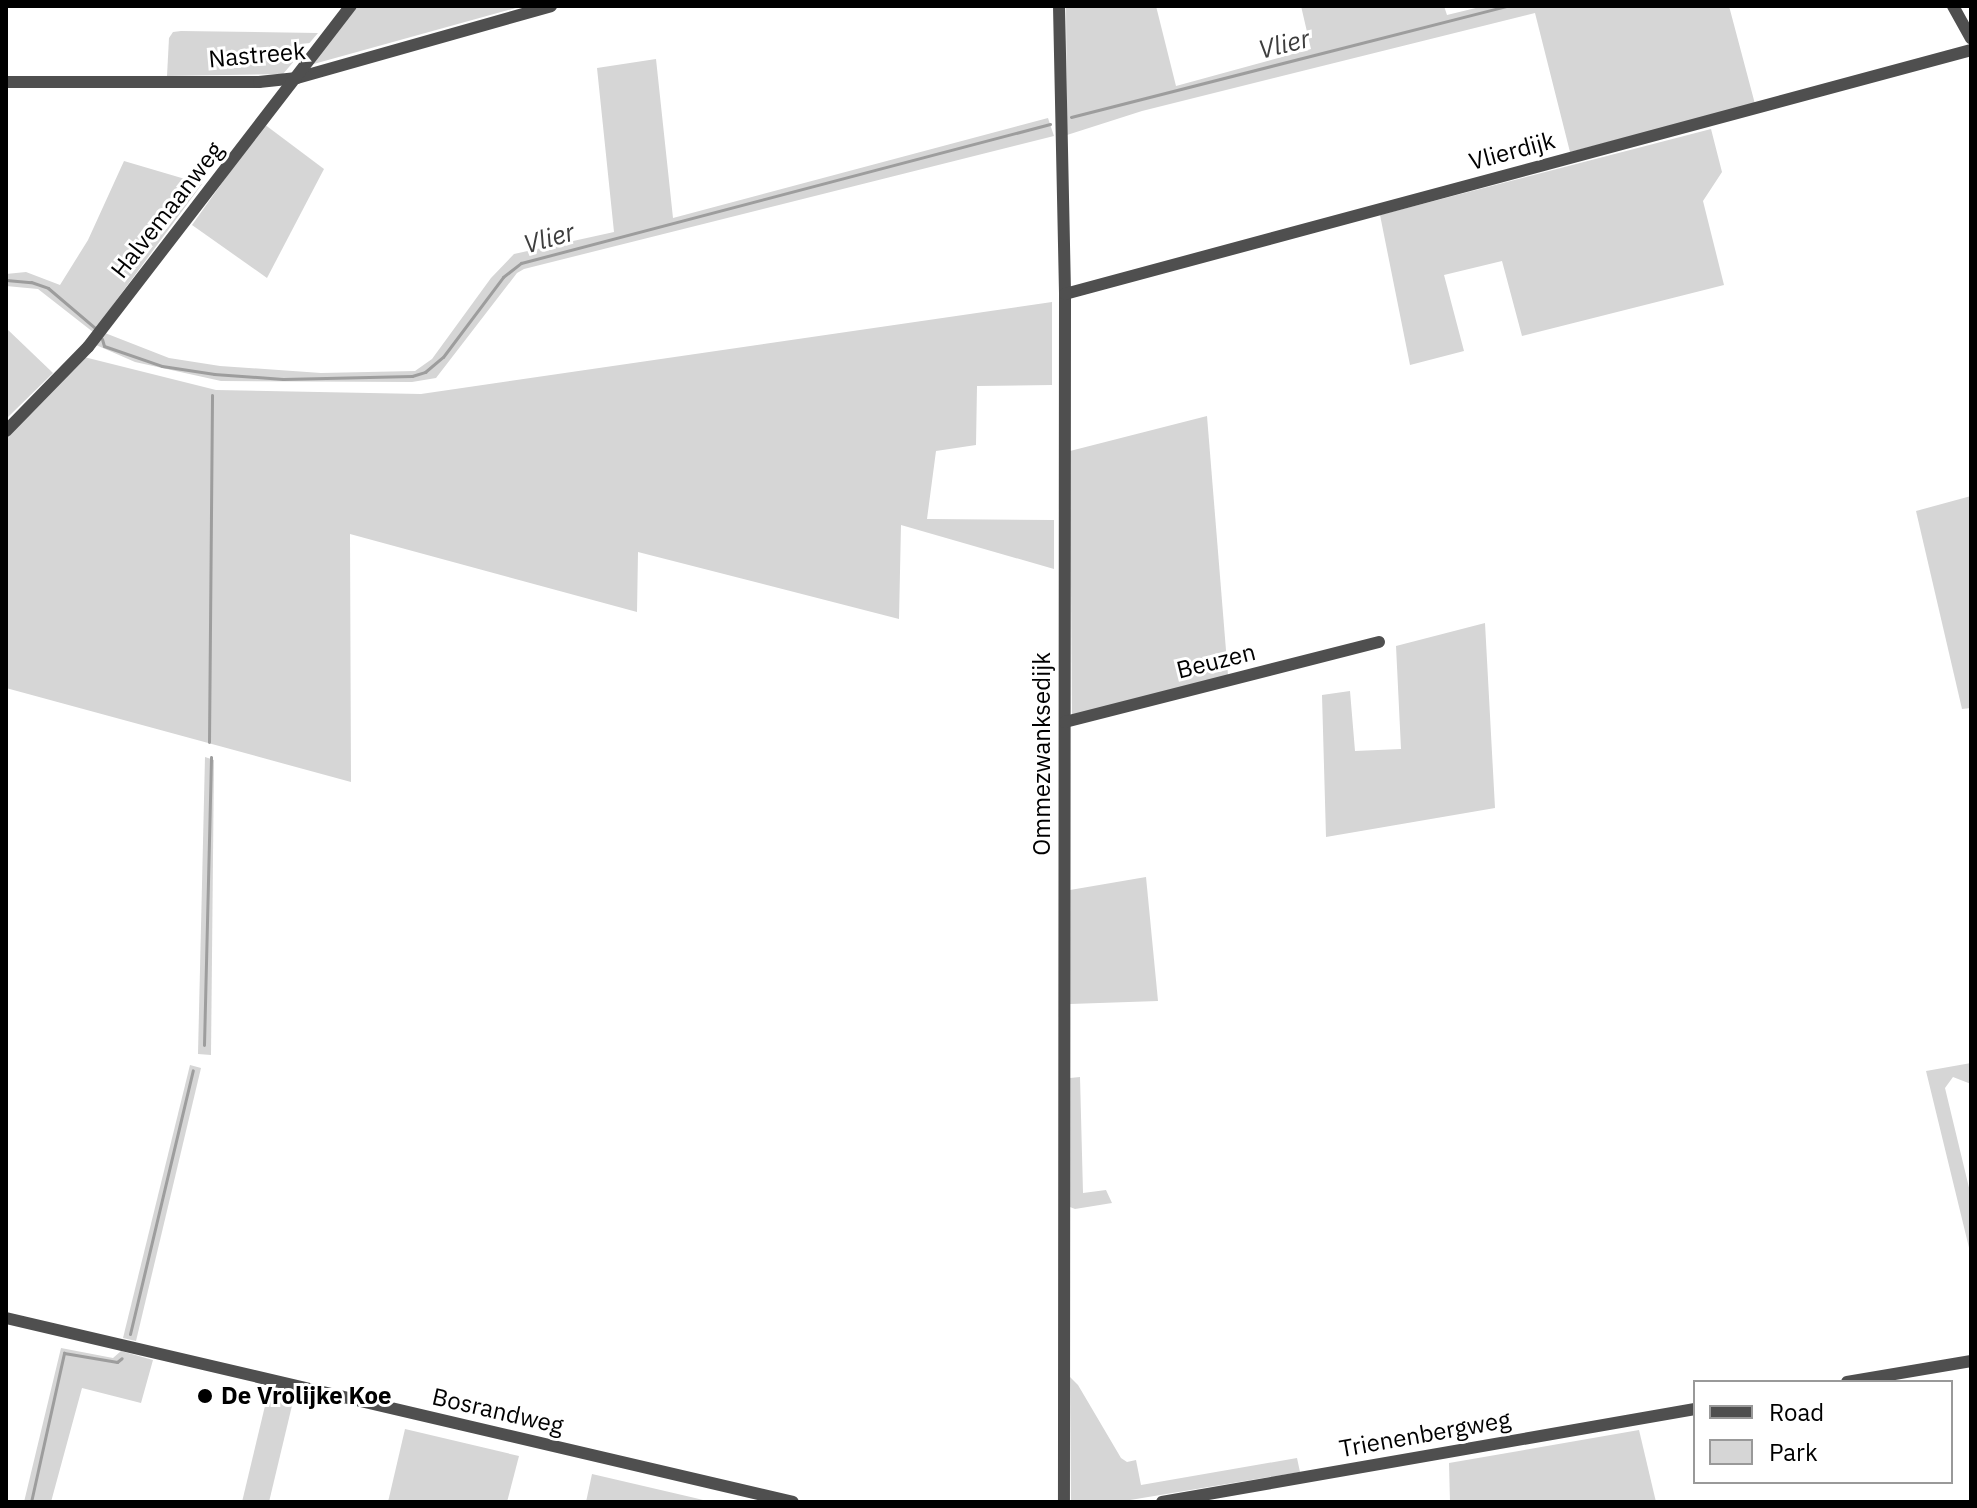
<!DOCTYPE html>
<html>
<head>
<meta charset="utf-8">
<style>
	body { margin:0 }
	#map { position:relative; width:1977px; height:1508px; overflow:hidden; background:#fff; font-family:"IBM Plex Sans",sans-serif }
	div>[style] { position:absolute }
	[style*='--x'] { left:calc(var(--x)*1px); top:calc(var(--y)*1px); width:calc(var(--w)*1px); rotate:calc(var(--a)*1deg) }
	.green>* { inset:0; background:#d6d6d6 }
	.stream>* { height:3px; margin:-1.5px; padding:0 1.5px; transform-origin:1.5px; border-radius:1.5px; background:#9d9d9d }
	.minor>* { height:12px; margin:-6px; padding:0 6px; transform-origin:6px; border-radius:6px; background:#4f4f4f }
	.dots>* { width:22px; height:22px; translate:-50% -50%; box-sizing:border-box; border:4px solid #fff; border-radius:50% }
	span { translate:-50% -50%; white-space:nowrap; text-align:center; line-height:1.15; -webkit-text-stroke:6px #fff; paint-order:stroke }
	.street-label { font-size:24px; color:#000 }
	.poi-label { font-size:24px; color:#000; font-weight:700 }
	.left { translate:0 -50%; text-align:left }
	.water-label { font-size:26px; color:#3e3e3e; font-style:italic }
	.frame { position:absolute; inset:0; border:8px solid #000; pointer-events:none }
	.legend { position:absolute; left:1693px; top:1380px; width:260px; height:104px; box-sizing:border-box; background:#fff; border:2px solid #999; margin:0; padding:10px 14px; list-style:none; font-size:24px; color:#000 }
	.legend li { display:flex; align-items:center; gap:16px; height:40px }
	.legend b { width:40px; border:2px solid #999 }
</style>
</head>
<body>
<div id="map">
	<div class="green">
		<i style="clip-path:polygon(353px 6px,523px 6px,310px 65px)"></i>
		<i style="clip-path:polygon(1066px 6px,1156px 6px,1176px 86px,1311px 49px,1301px 6px,1444px 6px,1447px 15px,1484px 6px,1729px 6px,1755px 104px,1570px 152px,1535px 13px,1142px 111px,1067px 135px)"></i>
		<i style="clip-path:polygon(173px 32px,181px 31px,318px 33px,283px 74px,167px 76px,169px 38px)"></i>
		<i style="clip-path:polygon(656px 59px,673px 218px,1048px 118px,1054px 136px,524px 269px,517px 273px,436px 378px,412px 382px,221px 381px,135px 362px,96px 345px,105px 333px,169px 358px,220px 366px,321px 373px,415px 371px,432px 359px,491px 278px,514px 254px,614px 232px,597px 68px)"></i>
		<i style="clip-path:polygon(264px 124px,324px 169px,267px 278px,192px 225px)"></i>
		<i style="clip-path:polygon(1711px 129px,1722px 172px,1703px 201px,1724px 285px,1522px 336px,1502px 261px,1444px 275px,1464px 351px,1410px 365px,1380px 215px)"></i>
		<i style="clip-path:polygon(124px 161px,202px 184px,93px 332px,38px 289px,6px 286px,6px 274px,26px 272px,60px 285px,88px 240px)"></i>
		<i style="clip-path:polygon(1052px 302px,1052px 385px,977px 386px,976px 445px,936px 451px,927px 519px,1054px 520px,1054px 569px,901px 525px,899px 619px,638px 552px,637px 612px,350px 534px,351px 782px,6px 688px,6px 433px,84px 357px,216px 390px,421px 394px)"></i>
		<i style="clip-path:polygon(6px 328px,53px 373px,6px 419px)"></i>
		<i style="clip-path:polygon(1207px 416px,1228px 675px,1072px 715px,1070px 451px)"></i>
		<i style="clip-path:polygon(1971px 496px,1971px 708px,1962px 709px,1916px 511px)"></i>
		<i style="clip-path:polygon(1485px 623px,1495px 808px,1326px 837px,1322px 695px,1350px 691px,1355px 751px,1401px 749px,1396px 646px)"></i>
		<i style="clip-path:polygon(205px 757px,214px 760px,211px 1055px,198px 1054px)"></i>
		<i style="clip-path:polygon(1146px 877px,1158px 1001px,1070px 1004px,1070px 890px)"></i>
		<i style="clip-path:polygon(1971px 1063px,1971px 1084px,1953px 1077px,1945px 1088px,1971px 1196px,1971px 1256px,1926px 1071px)"></i>
		<i style="clip-path:polygon(190px 1065px,201px 1068px,136px 1341px,123px 1338px)"></i>
		<i style="clip-path:polygon(1080px 1077px,1083px 1193px,1106px 1190px,1112px 1203px,1075px 1209px,1070px 1207px,1070px 1078px)"></i>
		<i style="clip-path:polygon(61px 1348px,113px 1358px,121px 1351px,153px 1360px,141px 1403px,82px 1388px,51px 1502px,24px 1502px)"></i>
		<i style="clip-path:polygon(1070px 1377px,1078px 1385px,1121px 1458px,1127px 1462px,1136px 1460px,1141px 1485px,1297px 1458px,1300px 1472px,1118px 1502px,1071px 1502px)"></i>
		<i style="clip-path:polygon(270px 1385px,295px 1393px,269px 1502px,242px 1502px)"></i>
		<i style="clip-path:polygon(405px 1429px,519px 1456px,507px 1502px,388px 1502px)"></i>
		<i style="clip-path:polygon(1639px 1430px,1656px 1502px,1450px 1502px,1449px 1463px)"></i>
		<i style="clip-path:polygon(592px 1474px,695px 1498px,711px 1502px,586px 1502px)"></i>
	</div>
	<div class="stream">
		<i style="--x:1071;--y:117;--w:449;--a:-14.3"></i>
		<i style="--x:6;--y:280;--w:25;--a:5"></i>
		<i style="--x:31;--y:282;--w:18;--a:19"></i>
		<i style="--x:48;--y:288;--w:62;--a:40.4"></i>
		<i style="--x:102;--y:339;--w:7;--a:74"></i>
		<i style="--x:104;--y:346;--w:61;--a:19"></i>
		<i style="--x:162;--y:366;--w:53;--a:8.7"></i>
		<i style="--x:214;--y:374;--w:69;--a:4.1"></i>
		<i style="--x:283;--y:379;--w:129;--a:-1.3"></i>
		<i style="--x:412;--y:376;--w:14;--a:-17"></i>
		<i style="--x:425;--y:372;--w:23;--a:-40"></i>
		<i style="--x:443;--y:357;--w:100;--a:-53.1"></i>
		<i style="--x:503;--y:277;--w:23;--a:-38"></i>
		<i style="--x:521;--y:263;--w:547;--a:-14.72"></i>
		<i style="--x:209;--y:742;--w:347;--a:-89.5"></i>
		<i style="--x:204;--y:1045;--w:288;--a:-88.6"></i>
		<i style="--x:130;--y:1334;--w:271;--a:-76.6"></i>
		<i style="--x:31;--y:1502;--w:153;--a:-77.5"></i>
		<i style="--x:64;--y:1353;--w:54;--a:9.6"></i>
		<i style="--x:117;--y:1362;--w:6;--a:-39"></i>
	</div>
	<div class="minor">
		<i style="--x:1059;--y:6;--w:288;--a:88.8"></i>
		<i style="--x:1065;--y:294;--w:1208;--a:90.05"></i>
		<i style="--x:1953;--y:6;--w:37;--a:61"></i>
		<i style="--x:6;--y:82;--w:253;--a:0"></i>
		<i style="--x:259;--y:82;--w:38;--a:-6"></i>
		<i style="--x:297;--y:78;--w:264;--a:-15.8"></i>
		<i style="--x:1065;--y:294;--w:938;--a:-15.07"></i>
		<i style="--x:6;--y:431;--w:117;--a:-45.7"></i>
		<i style="--x:88;--y:347;--w:431;--a:-52.4"></i>
		<i style="--x:1065;--y:722;--w:324;--a:-14.3"></i>
		<i style="--x:6;--y:1318;--w:808;--a:13.16"></i>
		<i style="--x:1847;--y:1382;--w:126;--a:-9.6"></i>
		<i style="--x:1162;--y:1502;--w:541;--a:-9.9"></i>
	</div>
	<div class="dots">
		<i style="left:205px;top:1396px;background:#000"></i>
	</div>
	<div class="street-label">
		<span style="left:257px;top:55px;rotate:-5deg">Nastreek</span>
		<span style="left:1512px;top:151px;rotate:-15deg">Vlierdijk</span>
		<span style="left:167px;top:210px;rotate:-52deg">Halvemaanweg</span>
		<span style="left:1216px;top:661px;rotate:-14deg">Beuzen</span>
		<span style="left:1042px;top:754px;rotate:-90deg">Ommezwanksedijk</span>
		<span style="left:498px;top:1411px;rotate:13deg">Bosrandweg</span>
		<span style="left:1425px;top:1434px;rotate:-10deg">Trienenbergweg</span>
	</div>
	<div class="poi-label">
		<span class="left" style="left:221px;top:1396px">De Vrolijke Koe</span>
	</div>
	<div class="water-label">
		<span style="left:1284px;top:44px;rotate:-14deg">Vlier</span>
		<span style="left:549px;top:238px;rotate:-16deg">Vlier</span>
	</div>
	<div class="frame"></div>
	<ul class="legend">
	<li><b style="height:10px;background:#4f4f4f"></b>Road</li>
	<li><b style="height:22px;background:#d6d6d6"></b>Park</li>
	</ul>
</div>
</body>
</html>
